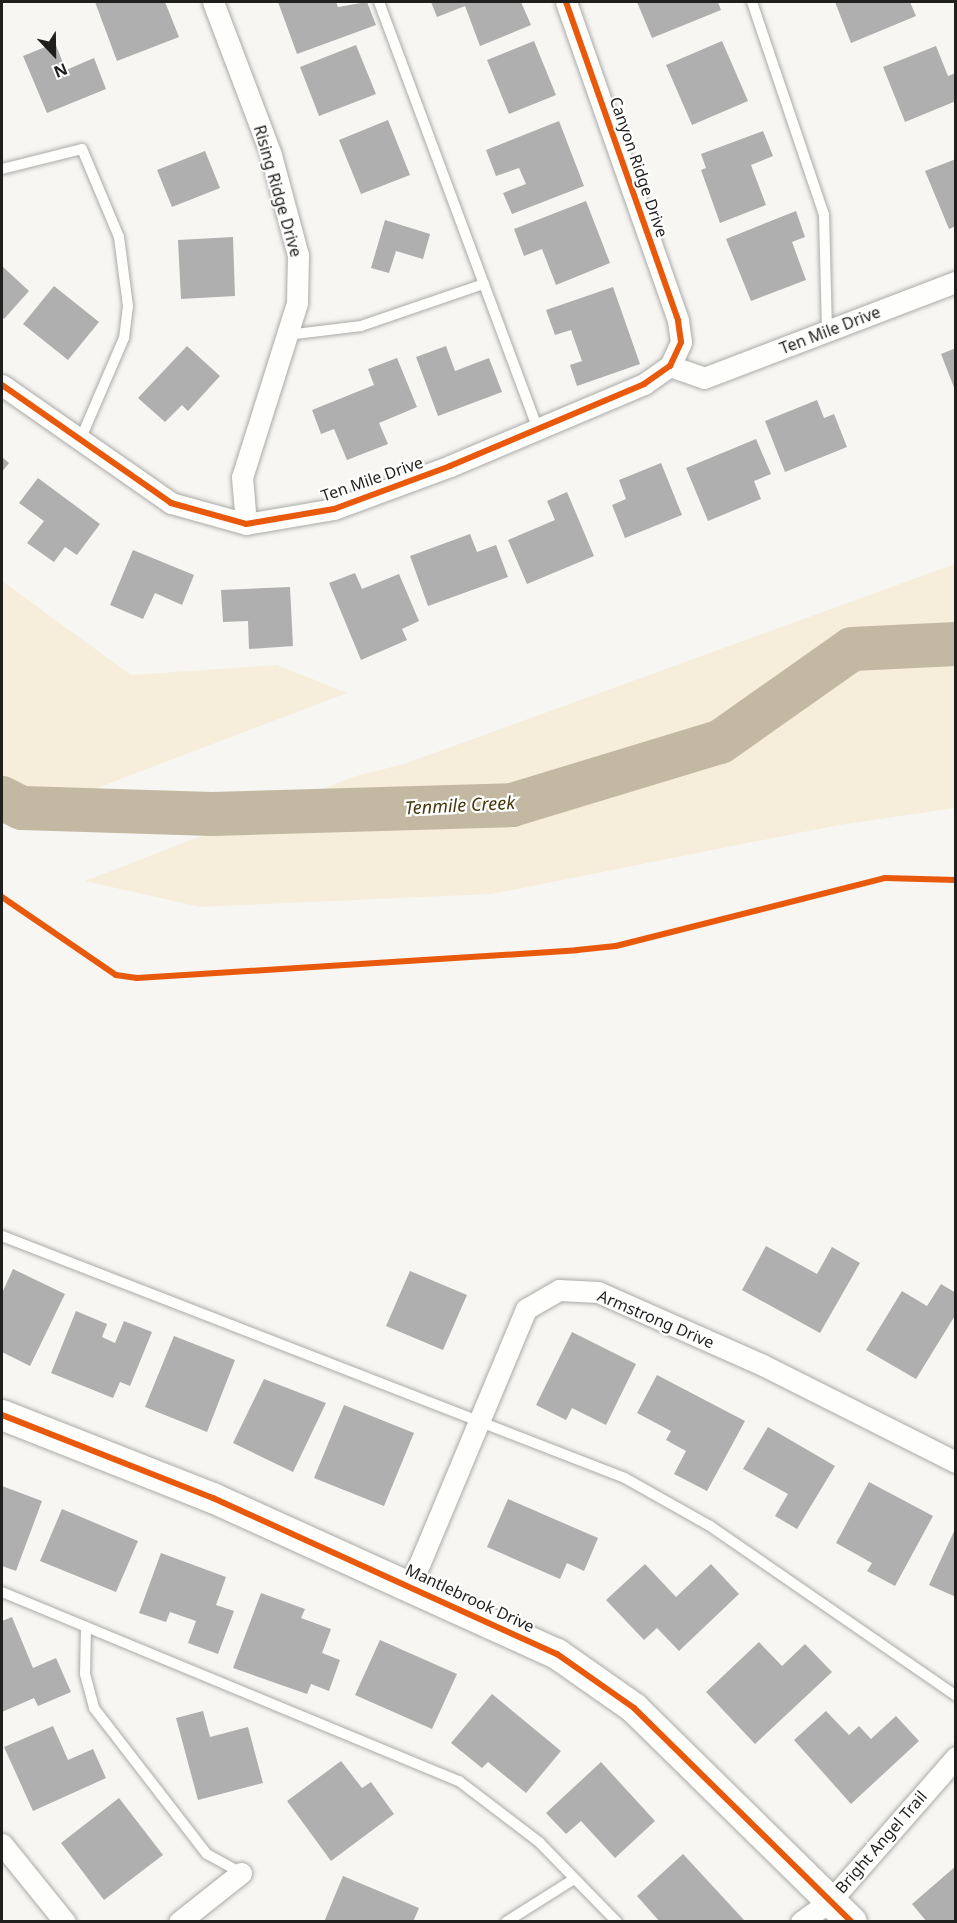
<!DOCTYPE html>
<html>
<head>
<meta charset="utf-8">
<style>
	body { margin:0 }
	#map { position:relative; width:957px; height:1923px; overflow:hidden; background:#f7f6f3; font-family:"Noto Sans",sans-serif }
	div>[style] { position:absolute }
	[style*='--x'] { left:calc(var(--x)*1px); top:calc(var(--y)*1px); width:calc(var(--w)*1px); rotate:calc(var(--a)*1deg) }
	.green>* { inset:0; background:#f6eeda }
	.river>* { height:44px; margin:-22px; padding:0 22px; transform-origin:22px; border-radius:22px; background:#c3b9a2 }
	.building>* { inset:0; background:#afafaf }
	.roads { filter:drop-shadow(0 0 2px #abaaa7) drop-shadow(0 0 2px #abaaa7) }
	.lane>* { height:10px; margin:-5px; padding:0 5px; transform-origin:5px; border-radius:5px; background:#fefefd }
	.street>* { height:21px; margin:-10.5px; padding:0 10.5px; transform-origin:10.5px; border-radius:10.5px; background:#fefefd }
	.secondary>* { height:30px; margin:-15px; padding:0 15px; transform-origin:15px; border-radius:15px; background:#fefefd }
	.cycleway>* { height:6px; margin:-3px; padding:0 3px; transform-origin:3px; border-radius:3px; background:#e8590c }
	span { translate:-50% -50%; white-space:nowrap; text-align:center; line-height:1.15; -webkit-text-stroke:4.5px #fff; paint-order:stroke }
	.street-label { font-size:16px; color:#1f1f1d }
	.water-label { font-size:18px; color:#46360b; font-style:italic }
	.frame { position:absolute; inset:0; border:3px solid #1f1f1d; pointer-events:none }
	.north { position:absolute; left:24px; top:24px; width:60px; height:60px; -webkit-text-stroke:4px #fff; paint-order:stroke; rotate:158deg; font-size:16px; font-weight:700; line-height:24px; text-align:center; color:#1f1f1d }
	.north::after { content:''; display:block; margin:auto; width:21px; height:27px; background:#1f1f1d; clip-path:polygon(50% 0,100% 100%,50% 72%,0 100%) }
</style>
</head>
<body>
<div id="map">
	<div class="green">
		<i style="clip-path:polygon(955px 564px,955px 808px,839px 825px,491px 894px,200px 907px,85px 881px,356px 776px,404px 764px)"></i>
		<i style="clip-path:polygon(2px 581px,131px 675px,277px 665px,347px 693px,2px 824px)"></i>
	</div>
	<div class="river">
		<i style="--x:2;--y:798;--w:22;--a:27"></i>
		<i style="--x:22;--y:808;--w:190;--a:1.8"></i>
		<i style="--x:212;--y:814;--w:300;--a:-1.7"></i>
		<i style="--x:512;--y:805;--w:217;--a:-16.9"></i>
		<i style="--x:720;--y:742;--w:161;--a:-35.2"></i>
		<i style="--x:852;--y:649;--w:104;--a:-2.8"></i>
	</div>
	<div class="building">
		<i style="clip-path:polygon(95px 2px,165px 2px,179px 37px,117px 61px)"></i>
		<i style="clip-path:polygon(278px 2px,336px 2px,338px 7px,367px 2px,376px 25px,297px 54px)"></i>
		<i style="clip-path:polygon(431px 2px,521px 2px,531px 25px,480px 46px,465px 6px,437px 17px)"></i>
		<i style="clip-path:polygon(637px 2px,718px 2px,721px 10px,652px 38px)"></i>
		<i style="clip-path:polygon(835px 2px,910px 2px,916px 16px,851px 43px)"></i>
		<i style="clip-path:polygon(534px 41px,556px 95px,509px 114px,487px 60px)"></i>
		<i style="clip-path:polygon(722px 41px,748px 101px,692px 125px,666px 65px)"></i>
		<i style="clip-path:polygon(55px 43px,66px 70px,94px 58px,106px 89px,47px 113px,23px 56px)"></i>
		<i style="clip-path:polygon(356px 45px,376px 94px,319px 116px,300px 67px)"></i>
		<i style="clip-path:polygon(936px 46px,948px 76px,956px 73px,956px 101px,905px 122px,883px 67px)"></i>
		<i style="clip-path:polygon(388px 120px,410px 175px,361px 194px,339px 140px)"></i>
		<i style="clip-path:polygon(559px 121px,584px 186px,512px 214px,503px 193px,526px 184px,519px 168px,496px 176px,486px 150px)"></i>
		<i style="clip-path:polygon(763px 131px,773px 156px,751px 165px,766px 205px,720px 223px,701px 170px,706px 168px,701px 154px)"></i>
		<i style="clip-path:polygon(205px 151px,220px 188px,172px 207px,157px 170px)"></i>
		<i style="clip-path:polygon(956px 159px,956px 226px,949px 229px,925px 171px)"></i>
		<i style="clip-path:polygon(586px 201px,610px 263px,556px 285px,542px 249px,524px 256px,514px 229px)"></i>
		<i style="clip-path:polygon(796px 211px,805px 237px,792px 242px,806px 280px,751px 301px,726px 239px)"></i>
		<i style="clip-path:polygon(385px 220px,430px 234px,423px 259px,396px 251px,389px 273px,371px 268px)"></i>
		<i style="clip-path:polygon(233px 237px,235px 296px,181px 299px,178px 240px)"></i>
		<i style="clip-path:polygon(2px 266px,29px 291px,4px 319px,2px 316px)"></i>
		<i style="clip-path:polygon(54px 286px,99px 322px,68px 360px,23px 324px)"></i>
		<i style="clip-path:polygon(613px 287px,640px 364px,577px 386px,570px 365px,582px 361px,571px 330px,555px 335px,546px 310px)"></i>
		<i style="clip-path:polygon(187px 346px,220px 376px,188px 411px,182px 405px,165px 422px,138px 398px)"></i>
		<i style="clip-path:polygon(446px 346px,455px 371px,489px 358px,502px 392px,438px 416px,416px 357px)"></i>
		<i style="clip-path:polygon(956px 348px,956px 390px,955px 390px,941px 354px)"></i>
		<i style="clip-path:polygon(397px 358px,417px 407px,379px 423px,388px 444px,347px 460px,334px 429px,321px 434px,312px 410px,374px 385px,368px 369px)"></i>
		<i style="clip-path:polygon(817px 400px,824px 418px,834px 414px,847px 447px,785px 472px,765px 421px)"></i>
		<i style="clip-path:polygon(756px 439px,771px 474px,754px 481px,761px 499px,708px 521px,686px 468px)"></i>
		<i style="clip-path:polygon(2px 457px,9px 463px,2px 472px)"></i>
		<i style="clip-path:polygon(661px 463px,682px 515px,625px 538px,612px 505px,626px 499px,619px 480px)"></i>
		<i style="clip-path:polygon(38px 478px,100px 524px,77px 555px,65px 547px,54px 562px,27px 543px,44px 521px,19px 503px)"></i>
		<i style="clip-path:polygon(567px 492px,594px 556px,527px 584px,508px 540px,555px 520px,547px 501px)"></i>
		<i style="clip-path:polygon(470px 534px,477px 552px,496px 545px,508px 577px,428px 606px,410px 556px)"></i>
		<i style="clip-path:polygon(133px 550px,194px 575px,182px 605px,155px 593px,143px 619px,110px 605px)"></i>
		<i style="clip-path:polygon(355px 573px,362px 589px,399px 574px,419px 621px,402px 629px,407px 640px,361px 660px,329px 583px)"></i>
		<i style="clip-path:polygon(290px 587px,293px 646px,249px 649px,248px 621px,223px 622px,221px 590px)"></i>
		<i style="clip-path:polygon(766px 1246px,817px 1274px,832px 1247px,860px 1263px,820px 1333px,742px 1290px)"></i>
		<i style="clip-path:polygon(13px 1269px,65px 1294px,30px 1366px,2px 1352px,2px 1293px)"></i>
		<i style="clip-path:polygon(410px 1271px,467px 1295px,443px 1350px,386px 1326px)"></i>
		<i style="clip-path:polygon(941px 1284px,956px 1293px,956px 1314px,916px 1379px,866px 1350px,902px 1291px,927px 1306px)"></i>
		<i style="clip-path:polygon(76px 1311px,107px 1324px,102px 1337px,115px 1343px,124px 1321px,152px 1332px,130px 1386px,120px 1382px,113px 1398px,51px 1373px)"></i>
		<i style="clip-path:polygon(572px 1332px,636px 1364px,606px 1425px,572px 1408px,566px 1420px,536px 1405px)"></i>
		<i style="clip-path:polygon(174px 1336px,235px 1360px,207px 1432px,145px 1407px)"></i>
		<i style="clip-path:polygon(657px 1375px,745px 1421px,707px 1491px,674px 1474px,686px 1451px,666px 1440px,671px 1431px,637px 1413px)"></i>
		<i style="clip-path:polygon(264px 1379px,326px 1403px,293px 1472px,233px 1443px)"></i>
		<i style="clip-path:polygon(344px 1405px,414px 1433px,384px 1506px,314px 1478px)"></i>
		<i style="clip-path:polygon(768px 1427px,835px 1466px,797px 1529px,775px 1516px,788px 1494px,743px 1469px)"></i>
		<i style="clip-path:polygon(869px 1482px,933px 1516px,895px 1586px,867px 1571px,872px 1563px,836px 1543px)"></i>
		<i style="clip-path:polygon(2px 1486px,42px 1501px,16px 1571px,2px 1566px)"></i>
		<i style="clip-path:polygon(508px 1499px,598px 1538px,584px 1571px,567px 1563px,560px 1579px,487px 1547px)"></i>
		<i style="clip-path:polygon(62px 1509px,138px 1541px,116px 1592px,40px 1561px)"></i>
		<i style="clip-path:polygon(956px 1527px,956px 1597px,929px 1585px)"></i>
		<i style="clip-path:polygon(161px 1553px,226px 1577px,216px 1605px,234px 1611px,218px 1654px,188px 1643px,196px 1621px,170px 1612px,166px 1622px,139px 1613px)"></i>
		<i style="clip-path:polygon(645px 1564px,676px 1597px,711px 1564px,739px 1594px,679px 1651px,657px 1628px,644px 1640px,606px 1600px)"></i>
		<i style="clip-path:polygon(261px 1593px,305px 1609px,301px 1618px,331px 1629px,322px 1653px,340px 1660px,329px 1691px,311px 1684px,307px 1694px,233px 1668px)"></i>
		<i style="clip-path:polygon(12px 1617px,33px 1668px,56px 1658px,71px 1692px,38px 1706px,34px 1698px,2px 1712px,2px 1621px)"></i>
		<i style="clip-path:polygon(380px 1640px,457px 1674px,432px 1729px,355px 1695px)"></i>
		<i style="clip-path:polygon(759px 1642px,782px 1666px,805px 1644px,832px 1672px,755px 1744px,706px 1692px)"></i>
		<i style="clip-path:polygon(492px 1694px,561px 1751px,526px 1793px,488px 1762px,482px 1768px,451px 1743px)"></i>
		<i style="clip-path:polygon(203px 1711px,210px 1737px,248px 1727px,263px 1783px,198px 1800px,176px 1718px)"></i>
		<i style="clip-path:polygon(826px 1711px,849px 1735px,859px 1726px,871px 1739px,896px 1716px,919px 1741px,851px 1804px,794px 1740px)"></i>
		<i style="clip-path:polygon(53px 1726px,68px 1760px,93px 1749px,106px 1778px,33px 1811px,4px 1747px)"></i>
		<i style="clip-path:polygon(341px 1761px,362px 1788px,371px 1782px,394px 1814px,331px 1861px,287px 1801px)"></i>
		<i style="clip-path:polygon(601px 1762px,655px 1821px,615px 1858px,581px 1821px,566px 1834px,546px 1813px)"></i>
		<i style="clip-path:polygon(119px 1798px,163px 1855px,104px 1900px,61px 1843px)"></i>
		<i style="clip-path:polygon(683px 1854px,744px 1920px,743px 1922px,660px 1922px,637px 1896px)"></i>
		<i style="clip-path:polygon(956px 1866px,956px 1922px,927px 1922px,912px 1904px)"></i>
		<i style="clip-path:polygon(343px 1876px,419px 1908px,413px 1922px,324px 1922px)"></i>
	</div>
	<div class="roads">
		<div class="lane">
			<i style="--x:379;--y:2;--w:456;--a:69.6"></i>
			<i style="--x:752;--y:2;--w:225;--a:71.3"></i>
			<i style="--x:824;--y:215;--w:116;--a:88.5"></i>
			<i style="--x:2;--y:169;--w:82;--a:-14"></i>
			<i style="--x:82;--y:149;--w:95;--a:67.2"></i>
			<i style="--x:119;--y:237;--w:70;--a:82.6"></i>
			<i style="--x:128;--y:306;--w:32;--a:97"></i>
			<i style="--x:124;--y:338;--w:111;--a:113.3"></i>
			<i style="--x:287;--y:335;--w:75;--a:-6.9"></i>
			<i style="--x:361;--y:326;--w:130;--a:-18.9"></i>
			<i style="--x:2;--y:1236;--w:668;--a:21.23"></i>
			<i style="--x:625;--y:1478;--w:98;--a:29.5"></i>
			<i style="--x:710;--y:1526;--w:299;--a:34.6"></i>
			<i style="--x:2;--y:1592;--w:495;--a:22.5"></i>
			<i style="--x:459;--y:1781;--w:101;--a:37.3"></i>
			<i style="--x:539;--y:1842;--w:112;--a:45.7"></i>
			<i style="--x:86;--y:1627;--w:47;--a:91.2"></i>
			<i style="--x:85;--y:1674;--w:35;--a:75"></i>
			<i style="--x:94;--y:1708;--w:185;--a:52.3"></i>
			<i style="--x:207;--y:1854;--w:39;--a:29"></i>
			<i style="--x:506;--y:1922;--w:80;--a:-32.3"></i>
		</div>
		<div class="street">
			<i style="--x:213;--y:2;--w:164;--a:69.2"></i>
			<i style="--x:271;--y:155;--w:104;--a:74.9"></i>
			<i style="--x:298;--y:255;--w:48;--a:91.2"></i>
			<i style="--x:297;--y:303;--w:182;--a:107.5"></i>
			<i style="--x:242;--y:477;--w:47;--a:85.1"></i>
			<i style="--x:670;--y:366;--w:36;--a:19"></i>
			<i style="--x:704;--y:378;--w:270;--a:-20.9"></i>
			<i style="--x:2;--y:385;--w:206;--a:34.9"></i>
			<i style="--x:171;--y:503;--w:78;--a:15.6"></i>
			<i style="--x:246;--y:524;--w:89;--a:-9.7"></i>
			<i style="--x:334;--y:509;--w:124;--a:-20.3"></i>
			<i style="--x:450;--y:466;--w:211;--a:-22.9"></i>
			<i style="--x:644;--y:384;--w:32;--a:-35"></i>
			<i style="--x:670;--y:366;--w:26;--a:-65"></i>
			<i style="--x:681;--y:342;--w:22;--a:-98"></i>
			<i style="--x:678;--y:320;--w:337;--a:-109.4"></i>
			<i style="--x:411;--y:1584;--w:298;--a:-67.3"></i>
			<i style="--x:526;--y:1309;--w:38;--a:-30"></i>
			<i style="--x:559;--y:1290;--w:39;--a:3"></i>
			<i style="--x:598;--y:1292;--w:180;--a:23.9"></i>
			<i style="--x:763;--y:1365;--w:216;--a:26.7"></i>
			<i style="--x:2;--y:1844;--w:100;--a:51.1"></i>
			<i style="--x:179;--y:1922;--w:79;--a:-38.3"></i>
			<i style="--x:801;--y:1922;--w:37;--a:-36"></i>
			<i style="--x:831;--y:1900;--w:190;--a:-48.8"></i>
		</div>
		<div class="secondary">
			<i style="--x:2;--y:1415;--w:227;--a:21.5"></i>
			<i style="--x:213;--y:1498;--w:378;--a:24.4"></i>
			<i style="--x:557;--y:1654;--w:94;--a:35"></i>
			<i style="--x:634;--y:1708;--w:305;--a:44.5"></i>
		</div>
	</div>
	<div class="cycleway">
		<i style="--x:2;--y:385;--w:206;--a:34.9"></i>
		<i style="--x:171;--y:503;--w:78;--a:15.6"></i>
		<i style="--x:246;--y:524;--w:89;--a:-9.7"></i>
		<i style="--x:334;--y:509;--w:124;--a:-20.3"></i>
		<i style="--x:450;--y:466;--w:211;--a:-22.9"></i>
		<i style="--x:644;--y:384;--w:32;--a:-35"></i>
		<i style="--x:670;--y:366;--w:26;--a:-65"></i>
		<i style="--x:681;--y:342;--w:22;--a:-98"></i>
		<i style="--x:678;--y:320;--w:337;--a:-109.4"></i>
		<i style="--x:2;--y:897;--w:138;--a:34.4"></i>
		<i style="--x:116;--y:975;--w:21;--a:8"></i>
		<i style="--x:137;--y:978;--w:441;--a:-3.6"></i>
		<i style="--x:577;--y:950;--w:39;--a:-6"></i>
		<i style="--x:616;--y:946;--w:277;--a:-14.2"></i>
		<i style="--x:885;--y:878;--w:71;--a:1.6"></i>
		<i style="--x:2;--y:1415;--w:227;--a:21.5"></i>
		<i style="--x:213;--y:1498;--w:378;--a:24.4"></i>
		<i style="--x:557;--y:1654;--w:94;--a:35"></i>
		<i style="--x:634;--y:1708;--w:305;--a:44.5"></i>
	</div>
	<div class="street-label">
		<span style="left:639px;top:167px;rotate:71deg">Canyon Ridge Drive</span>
		<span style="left:278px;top:191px;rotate:74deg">Rising Ridge Drive</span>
		<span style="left:830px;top:330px;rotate:-21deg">Ten Mile Drive</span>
		<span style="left:372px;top:479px;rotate:-19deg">Ten Mile Drive</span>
		<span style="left:656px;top:1319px;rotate:23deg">Armstrong Drive</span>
		<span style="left:470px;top:1598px;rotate:25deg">Mantlebrook Drive</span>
		<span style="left:881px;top:1842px;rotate:-49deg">Bright Angel Trail</span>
	</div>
	<div class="water-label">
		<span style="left:460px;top:805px;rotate:-3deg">Tenmile Creek</span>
	</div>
	<div class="frame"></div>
	<div class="north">N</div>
</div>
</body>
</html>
